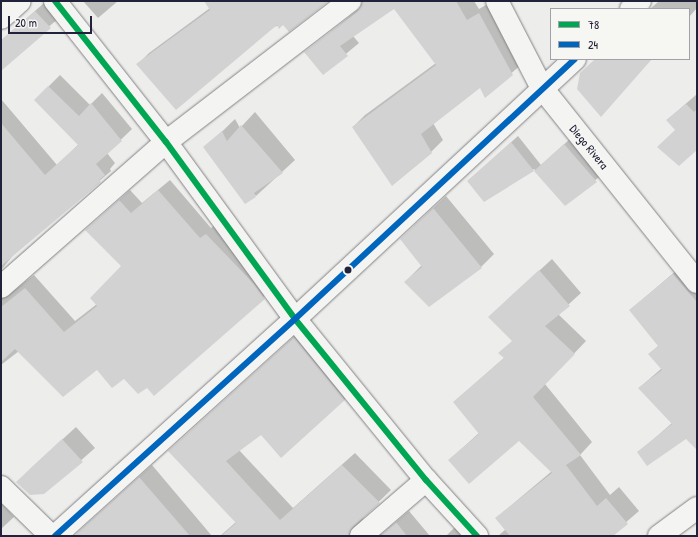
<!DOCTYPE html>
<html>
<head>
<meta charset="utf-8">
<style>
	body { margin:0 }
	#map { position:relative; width:698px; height:537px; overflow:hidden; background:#ededec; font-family:"Patrick Hand",sans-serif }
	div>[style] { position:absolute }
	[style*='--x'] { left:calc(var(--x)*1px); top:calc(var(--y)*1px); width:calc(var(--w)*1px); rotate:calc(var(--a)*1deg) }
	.shadow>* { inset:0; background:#0003 }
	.building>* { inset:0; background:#d2d2d3 }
	.roads { filter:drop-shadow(0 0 1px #828286) drop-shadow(0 0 1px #828286) }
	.minor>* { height:22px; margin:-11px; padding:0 11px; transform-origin:11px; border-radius:11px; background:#f4f4f2 }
	.major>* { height:22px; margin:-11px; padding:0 11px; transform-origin:11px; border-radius:11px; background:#f4f4f2 }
	.bus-1>* { height:6px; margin:-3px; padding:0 3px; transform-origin:3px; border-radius:3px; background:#00a651 }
	.bus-2>* { height:6px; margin:-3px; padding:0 3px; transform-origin:3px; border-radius:3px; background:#0065bd }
	.dots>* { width:11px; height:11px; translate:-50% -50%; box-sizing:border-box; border:2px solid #f6f6f2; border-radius:50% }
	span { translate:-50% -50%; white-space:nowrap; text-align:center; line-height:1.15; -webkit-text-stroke:3.5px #f6f6f2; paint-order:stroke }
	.street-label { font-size:12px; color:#22223b }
	.frame { position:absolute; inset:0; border:2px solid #22223b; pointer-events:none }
	.legend { position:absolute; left:550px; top:8px; width:140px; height:52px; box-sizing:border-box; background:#f6f6f2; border:1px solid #a1a1a9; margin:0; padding:5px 7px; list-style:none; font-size:12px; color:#22223b }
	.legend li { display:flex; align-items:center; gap:8px; height:20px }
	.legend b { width:20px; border:1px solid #a1a1a9 }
	.scale { position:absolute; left:8px; top:16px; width:84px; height:18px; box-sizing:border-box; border:2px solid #22223b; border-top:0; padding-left:5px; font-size:12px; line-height:14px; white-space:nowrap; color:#22223b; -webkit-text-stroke:3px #f6f6f2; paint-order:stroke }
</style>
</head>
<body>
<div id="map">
	<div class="shadow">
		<i style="clip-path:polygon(83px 1px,118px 1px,98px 18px)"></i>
		<i style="clip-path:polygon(214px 1px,328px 1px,284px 24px,138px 64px,149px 53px,210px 8px)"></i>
		<i style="clip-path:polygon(363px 1px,474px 1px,479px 9px,491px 2px,524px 62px,486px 96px,480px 86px,433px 123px,443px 140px,431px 152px,353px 127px,365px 115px,436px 63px,394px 7px,353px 36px,359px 43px,323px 73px,306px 52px,360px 8px)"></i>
		<i style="clip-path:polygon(659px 1px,697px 1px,697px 8px,689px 17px,689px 9px,650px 9px)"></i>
		<i style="clip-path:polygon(44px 3px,58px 19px,1px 66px,1px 41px)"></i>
		<i style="clip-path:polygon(60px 75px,90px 105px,102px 93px,132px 129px,107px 153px,115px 163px,110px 169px,111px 171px,15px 253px,1px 270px,1px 99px,57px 165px,79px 144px,35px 100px)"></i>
		<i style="clip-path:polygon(697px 94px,697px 148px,667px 120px)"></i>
		<i style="clip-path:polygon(255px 112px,295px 160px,256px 196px,205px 148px,235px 119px,240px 128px)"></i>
		<i style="clip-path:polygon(518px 136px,541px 165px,571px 138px,603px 174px,565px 204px,534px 169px,484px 201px,475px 175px)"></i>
		<i style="clip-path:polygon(170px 180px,211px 228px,217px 223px,275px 288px,147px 387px,97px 368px,19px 351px,1px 365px,1px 277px,16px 289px,34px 275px,75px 321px,97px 304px,123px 266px,86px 230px,130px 190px,142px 203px)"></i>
		<i style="clip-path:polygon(446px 196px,494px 254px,481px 267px,405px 282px,422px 265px,414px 226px)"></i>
		<i style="clip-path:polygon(552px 259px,581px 293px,558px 314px,586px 341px,545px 384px,592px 442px,580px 455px,610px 495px,619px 487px,639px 511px,610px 536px,498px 536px,506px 529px,496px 518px,552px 471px,519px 440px,449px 460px,479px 433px,454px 402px,505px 357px,513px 340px,502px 305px)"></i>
		<i style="clip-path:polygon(684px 264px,697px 280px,697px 431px,639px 452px,672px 423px,639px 388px,662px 368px,650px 354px,659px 345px,630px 310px)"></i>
		<i style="clip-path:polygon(306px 326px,357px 387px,344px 400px,261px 434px,239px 450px,293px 508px,355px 453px,391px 490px,364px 516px,361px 525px,370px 536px,220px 536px,236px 522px,169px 451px)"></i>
		<i style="clip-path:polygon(76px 427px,95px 448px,44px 493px,30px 469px)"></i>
		<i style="clip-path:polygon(152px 465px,212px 536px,75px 536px,84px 527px)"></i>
		<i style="clip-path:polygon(1px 503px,14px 517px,1px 529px)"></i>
		<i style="clip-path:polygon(409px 511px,430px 536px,370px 536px,382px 534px)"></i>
		<i style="clip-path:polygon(460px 522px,473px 536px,446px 536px)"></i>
	</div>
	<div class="building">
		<i style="clip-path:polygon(204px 1px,329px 1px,289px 32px,283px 25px,279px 29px,277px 25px,176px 110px,136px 64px,210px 10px)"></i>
		<i style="clip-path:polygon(362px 1px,456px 1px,467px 20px,479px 13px,513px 75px,485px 98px,480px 88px,421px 134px,432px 153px,392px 186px,352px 127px,436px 65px,394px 9px,340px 46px,348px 56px,323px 75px,304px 52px,358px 11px)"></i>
		<i style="clip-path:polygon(35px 11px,51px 28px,1px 71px,1px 40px)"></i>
		<i style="clip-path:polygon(595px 59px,652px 59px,601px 117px,577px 89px,580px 73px)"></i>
		<i style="clip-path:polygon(48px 86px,79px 116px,91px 103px,122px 141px,96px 164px,105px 175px,99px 180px,101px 182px,1px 266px,1px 123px,45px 175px,78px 145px,34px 100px)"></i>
		<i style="clip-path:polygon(686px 104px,694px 112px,697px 109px,697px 150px,679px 166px,657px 147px,675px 130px,666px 120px)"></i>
		<i style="clip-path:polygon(241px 125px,283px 173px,254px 193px,256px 197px,245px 204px,203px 147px,222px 131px,227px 141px)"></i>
		<i style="clip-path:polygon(511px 142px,534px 171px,484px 202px,467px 181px)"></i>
		<i style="clip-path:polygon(564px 144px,597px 182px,565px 206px,534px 171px)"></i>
		<i style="clip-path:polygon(158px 190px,200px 238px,206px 234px,254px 284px,265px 299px,154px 396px,147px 388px,138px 394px,124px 379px,112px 388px,97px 370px,63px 397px,15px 349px,1px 362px,1px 307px,25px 288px,64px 332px,97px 306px,90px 298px,121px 266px,85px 230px,119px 200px,131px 213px)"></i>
		<i style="clip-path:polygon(433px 208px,482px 268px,429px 307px,404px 282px,422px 267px,400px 239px)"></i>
		<i style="clip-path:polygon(539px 270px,570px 306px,545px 326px,575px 354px,533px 397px,581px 455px,566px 465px,597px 506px,606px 498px,628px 524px,613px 536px,510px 536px,495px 518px,552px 473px,519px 441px,469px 484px,448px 460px,479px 434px,453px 402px,504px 358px,498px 353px,512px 341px,488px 317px)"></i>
		<i style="clip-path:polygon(673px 274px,697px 302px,697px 450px,686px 439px,647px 466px,637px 452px,672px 424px,638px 388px,662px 370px,648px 354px,658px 346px,629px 310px)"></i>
		<i style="clip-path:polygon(294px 337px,345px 400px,281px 458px,261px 435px,226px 461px,280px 520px,342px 465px,380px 503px,353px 527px,349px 536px,221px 536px,236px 523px,168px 451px)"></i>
		<i style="clip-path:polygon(62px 439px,83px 462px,44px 494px,30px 495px,16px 482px)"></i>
		<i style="clip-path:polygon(139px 477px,190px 536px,74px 536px)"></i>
		<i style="clip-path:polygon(396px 522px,407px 536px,380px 536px)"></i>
	</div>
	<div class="roads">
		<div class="minor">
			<i style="--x:55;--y:1;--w:179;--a:51.8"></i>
			<i style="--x:166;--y:142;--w:219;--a:53.9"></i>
			<i style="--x:295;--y:319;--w:208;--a:50.9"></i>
			<i style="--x:426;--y:480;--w:76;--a:47.7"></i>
			<i style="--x:497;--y:1;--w:98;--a:62.7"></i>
			<i style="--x:542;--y:88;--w:248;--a:51.4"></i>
			<i style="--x:631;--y:9;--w:12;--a:-42"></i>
			<i style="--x:1;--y:18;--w:25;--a:-42"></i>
			<i style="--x:1;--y:287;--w:220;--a:-41.3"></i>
			<i style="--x:166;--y:142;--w:232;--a:-37.5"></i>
			<i style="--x:1;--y:487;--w:70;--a:44.4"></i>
			<i style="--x:55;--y:536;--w:324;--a:-42.1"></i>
			<i style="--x:295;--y:319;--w:382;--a:-42.9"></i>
			<i style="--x:361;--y:536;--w:86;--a:-40.7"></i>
		</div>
		<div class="major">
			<i style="--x:659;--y:536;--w:47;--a:-36.4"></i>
		</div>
	</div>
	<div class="bus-1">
		<i style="--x:55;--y:1;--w:179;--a:51.8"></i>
		<i style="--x:166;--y:142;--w:219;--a:53.9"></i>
		<i style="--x:295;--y:319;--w:208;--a:50.9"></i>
		<i style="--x:426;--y:480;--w:76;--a:47.7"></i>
	</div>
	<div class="bus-2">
		<i style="--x:55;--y:536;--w:324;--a:-42.1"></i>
		<i style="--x:295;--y:319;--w:382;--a:-42.9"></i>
	</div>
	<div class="dots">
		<i style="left:348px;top:270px;background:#22223b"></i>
	</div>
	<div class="street-label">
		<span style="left:589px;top:147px;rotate:51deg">Diego Rivera</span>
	</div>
	<div class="frame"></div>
	<ul class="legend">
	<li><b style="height:5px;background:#00a651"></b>78</li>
	<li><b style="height:5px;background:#0065bd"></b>24</li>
	</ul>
	<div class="scale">20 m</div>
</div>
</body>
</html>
